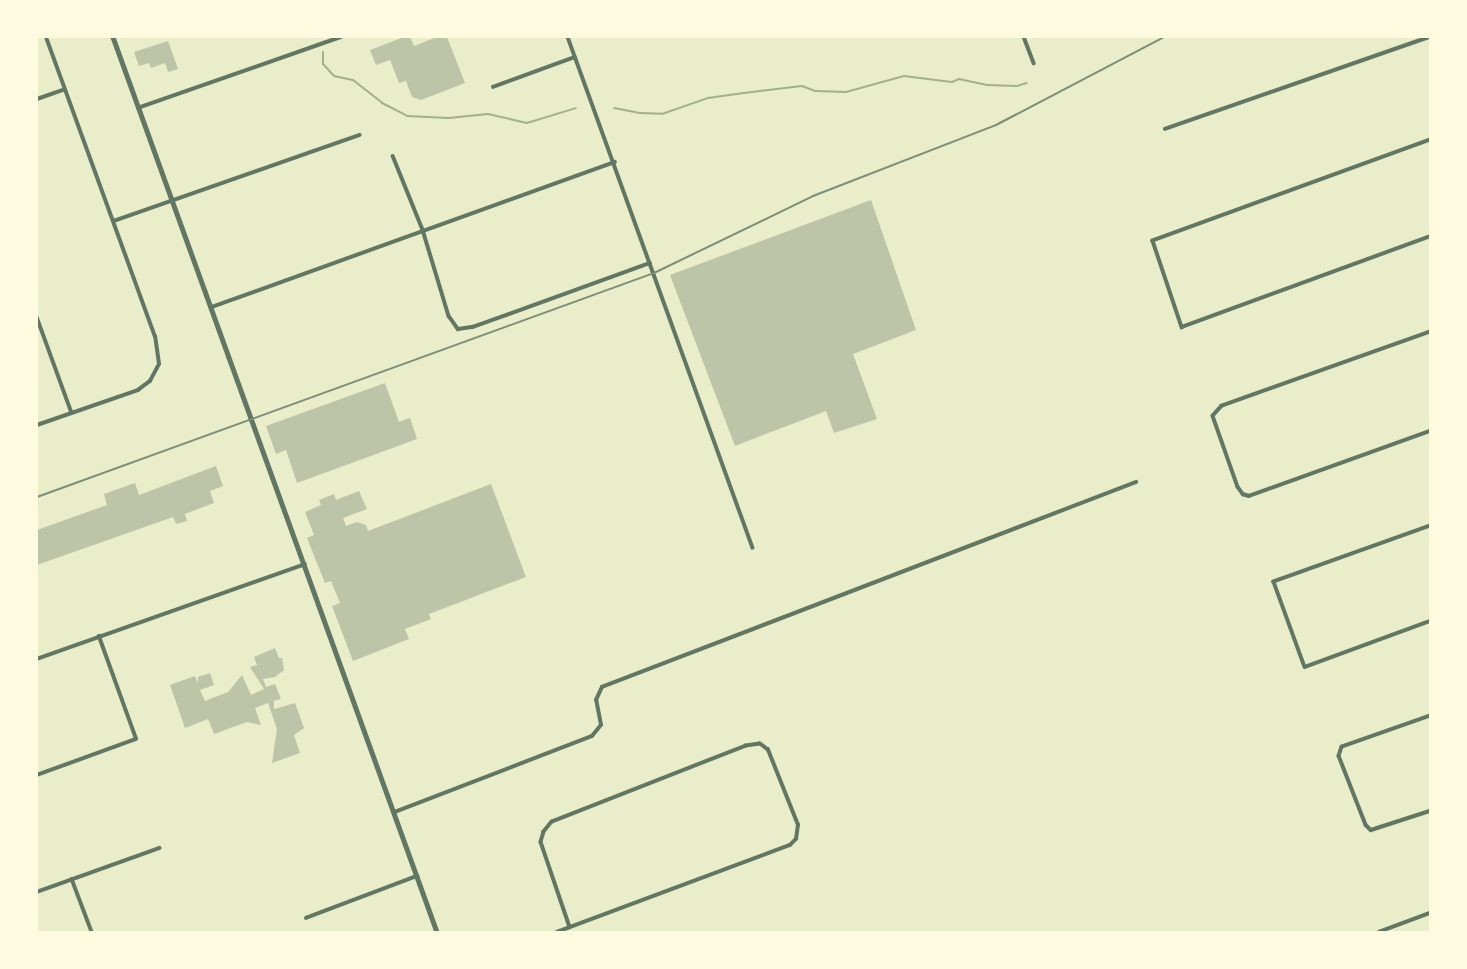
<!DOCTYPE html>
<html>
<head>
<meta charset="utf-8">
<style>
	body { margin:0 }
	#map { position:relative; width:1467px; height:969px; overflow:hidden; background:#e9edc9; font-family:"Nunito Sans",sans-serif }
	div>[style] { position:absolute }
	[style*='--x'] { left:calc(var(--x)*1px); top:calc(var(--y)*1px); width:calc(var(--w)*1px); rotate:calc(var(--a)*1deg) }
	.stream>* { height:2px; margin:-1px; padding:0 1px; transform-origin:1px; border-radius:1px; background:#a3b18a }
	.building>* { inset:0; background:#bcc5a7 }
	.minor>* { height:3.5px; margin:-1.75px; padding:0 1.75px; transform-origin:1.75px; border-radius:1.75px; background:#617663 }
	.tertiary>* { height:4.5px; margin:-2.25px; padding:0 2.25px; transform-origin:2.25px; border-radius:2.25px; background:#617663 }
	.rail>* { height:2px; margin:-1px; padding:0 1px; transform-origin:1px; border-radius:1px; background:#7c8e77 }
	span { translate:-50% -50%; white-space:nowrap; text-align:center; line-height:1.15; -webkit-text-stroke:5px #fefae0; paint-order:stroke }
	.frame { position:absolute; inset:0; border:38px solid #fefae0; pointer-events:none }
</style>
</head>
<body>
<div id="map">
	<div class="stream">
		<i style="--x:323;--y:52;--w:12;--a:90"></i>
		<i style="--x:323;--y:64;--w:16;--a:47"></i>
		<i style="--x:334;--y:76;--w:19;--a:12"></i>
		<i style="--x:353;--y:80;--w:37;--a:38"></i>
		<i style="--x:382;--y:103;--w:28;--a:27"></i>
		<i style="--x:407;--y:116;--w:42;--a:2.7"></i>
		<i style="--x:449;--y:118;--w:39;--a:-6"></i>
		<i style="--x:488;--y:114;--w:40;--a:13"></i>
		<i style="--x:527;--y:123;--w:51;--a:-17"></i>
		<i style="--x:614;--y:108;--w:25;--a:11"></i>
		<i style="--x:639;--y:113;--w:23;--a:2"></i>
		<i style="--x:662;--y:114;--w:49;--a:-19.2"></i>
		<i style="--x:708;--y:98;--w:36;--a:-8"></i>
		<i style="--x:744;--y:93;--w:58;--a:-6.9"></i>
		<i style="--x:802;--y:86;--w:14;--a:21"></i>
		<i style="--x:815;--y:91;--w:31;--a:2"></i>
		<i style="--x:846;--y:92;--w:60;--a:-15.4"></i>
		<i style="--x:904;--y:76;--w:48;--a:7.1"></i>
		<i style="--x:952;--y:82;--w:8;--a:-23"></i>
		<i style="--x:959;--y:79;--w:30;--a:12"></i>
		<i style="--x:988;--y:85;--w:29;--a:2"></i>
		<i style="--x:1017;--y:86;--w:10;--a:-17"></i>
	</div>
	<div class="building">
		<i style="clip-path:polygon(404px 37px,410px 37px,414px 46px,437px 37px,447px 37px,465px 83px,421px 100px,412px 97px,406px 81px,399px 83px,390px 60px,376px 65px,370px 50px)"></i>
		<i style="clip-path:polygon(168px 41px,178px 69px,168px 72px,165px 63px,151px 68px,149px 63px,139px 66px,134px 52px)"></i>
		<i style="clip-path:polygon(871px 200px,916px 330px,853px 354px,877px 419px,834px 433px,826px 411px,735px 446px,670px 275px)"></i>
		<i style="clip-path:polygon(385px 383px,399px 422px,410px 418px,417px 439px,297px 483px,286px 450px,276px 454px,266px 426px)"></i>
		<i style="clip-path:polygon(216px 466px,223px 486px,210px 491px,214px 503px,185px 514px,187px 521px,176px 524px,173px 517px,37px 565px,37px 530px,107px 505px,104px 494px,135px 483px,139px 495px)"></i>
		<i style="clip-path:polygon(491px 484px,526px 577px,429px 614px,431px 619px,405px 629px,409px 639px,353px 661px,332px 606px,340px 603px,331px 581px,325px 583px,307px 538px,314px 535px,305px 512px,321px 505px,319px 500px,334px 494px,336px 500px,359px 491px,367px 509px,343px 518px,346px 526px,357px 522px,366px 525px,368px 531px)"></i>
		<i style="clip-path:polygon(275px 648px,279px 658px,282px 658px,284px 670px,275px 677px,263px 679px,266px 687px,275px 684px,281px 699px,274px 701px,274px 709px,295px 703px,304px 728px,294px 735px,300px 753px,272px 763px,277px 729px,268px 703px,255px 708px,261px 725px,247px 722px,214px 734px,208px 719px,185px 728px,170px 685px,195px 676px,198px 684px,198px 677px,210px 673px,214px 685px,200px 690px,205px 701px,228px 692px,242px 675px,251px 695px,264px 689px,250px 667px,257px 665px,254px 657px)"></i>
	</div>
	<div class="minor">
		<i style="--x:568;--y:37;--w:543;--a:70.1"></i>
		<i style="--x:1024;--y:37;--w:28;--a:69"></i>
		<i style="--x:493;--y:87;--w:87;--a:-20.1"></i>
		<i style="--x:37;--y:99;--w:28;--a:-19"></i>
		<i style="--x:138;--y:108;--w:215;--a:-19.3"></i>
		<i style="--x:1165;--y:129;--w:280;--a:-19.2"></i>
		<i style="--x:1430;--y:140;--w:295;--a:160"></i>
		<i style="--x:1153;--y:241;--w:91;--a:71.4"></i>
		<i style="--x:1182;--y:327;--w:264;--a:-20.1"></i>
		<i style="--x:393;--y:156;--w:80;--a:67.9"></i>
		<i style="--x:423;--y:230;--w:90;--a:73.2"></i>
		<i style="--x:449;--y:316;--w:16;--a:55"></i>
		<i style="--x:458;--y:329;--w:15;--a:-8"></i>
		<i style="--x:473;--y:327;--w:188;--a:-19.9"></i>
		<i style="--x:114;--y:221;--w:260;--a:-19.3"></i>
		<i style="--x:212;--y:307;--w:428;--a:-19.8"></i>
		<i style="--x:37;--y:317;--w:102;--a:70"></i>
		<i style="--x:1430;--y:332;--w:221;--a:160.4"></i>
		<i style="--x:1222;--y:406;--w:13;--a:132"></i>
		<i style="--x:1213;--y:416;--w:75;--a:70.6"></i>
		<i style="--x:1238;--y:487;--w:9;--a:54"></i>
		<i style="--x:1243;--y:494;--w:6;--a:18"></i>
		<i style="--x:1249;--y:496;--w:192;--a:-19.8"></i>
		<i style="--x:37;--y:425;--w:107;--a:-19.1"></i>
		<i style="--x:138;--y:390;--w:15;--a:-37"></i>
		<i style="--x:150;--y:381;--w:19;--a:-62"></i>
		<i style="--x:159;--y:364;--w:27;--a:-98"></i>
		<i style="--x:155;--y:337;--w:319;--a:-110"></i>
		<i style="--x:1430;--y:526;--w:166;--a:160.3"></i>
		<i style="--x:1274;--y:582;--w:90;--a:70"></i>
		<i style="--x:1305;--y:667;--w:133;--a:-20.2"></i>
		<i style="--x:37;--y:659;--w:284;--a:-19.5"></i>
		<i style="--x:1430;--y:716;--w:93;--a:160.6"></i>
		<i style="--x:1342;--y:747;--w:9;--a:108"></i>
		<i style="--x:1339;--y:756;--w:74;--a:68.6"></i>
		<i style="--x:1366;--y:825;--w:7;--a:45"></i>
		<i style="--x:1371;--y:830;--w:62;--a:-17.9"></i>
		<i style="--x:37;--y:775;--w:105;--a:-20"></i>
		<i style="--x:136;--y:739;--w:109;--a:-109.9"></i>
		<i style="--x:395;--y:812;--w:211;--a:-21.1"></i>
		<i style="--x:592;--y:736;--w:14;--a:-51"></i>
		<i style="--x:601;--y:725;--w:25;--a:-101"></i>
		<i style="--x:596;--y:700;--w:14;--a:-65"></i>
		<i style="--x:602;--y:687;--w:572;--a:-21"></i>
		<i style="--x:72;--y:879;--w:57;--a:69.3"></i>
		<i style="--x:37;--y:892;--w:130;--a:-19.8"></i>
		<i style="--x:306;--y:918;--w:119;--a:-20.7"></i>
		<i style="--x:557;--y:932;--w:249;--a:-20.5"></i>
		<i style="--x:790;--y:845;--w:8;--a:-45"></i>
		<i style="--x:796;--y:839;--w:14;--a:-82"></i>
		<i style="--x:798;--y:825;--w:81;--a:-111.8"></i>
		<i style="--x:768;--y:750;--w:10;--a:-143"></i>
		<i style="--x:760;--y:744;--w:14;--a:172"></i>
		<i style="--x:746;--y:746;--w:208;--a:158.6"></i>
		<i style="--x:552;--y:822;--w:13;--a:129"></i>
		<i style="--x:544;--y:832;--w:10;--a:107"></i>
		<i style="--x:541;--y:842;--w:90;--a:71.2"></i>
		<i style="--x:1379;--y:932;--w:54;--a:-20.4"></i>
	</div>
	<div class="tertiary">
		<i style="--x:113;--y:37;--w:952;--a:70.1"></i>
	</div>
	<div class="rail">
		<i style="--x:37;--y:497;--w:656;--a:-19.95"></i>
		<i style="--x:654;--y:273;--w:177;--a:-25.8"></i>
		<i style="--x:813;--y:196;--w:196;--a:-21.2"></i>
		<i style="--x:996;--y:125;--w:190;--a:-27.6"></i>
	</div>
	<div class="frame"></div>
</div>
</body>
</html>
